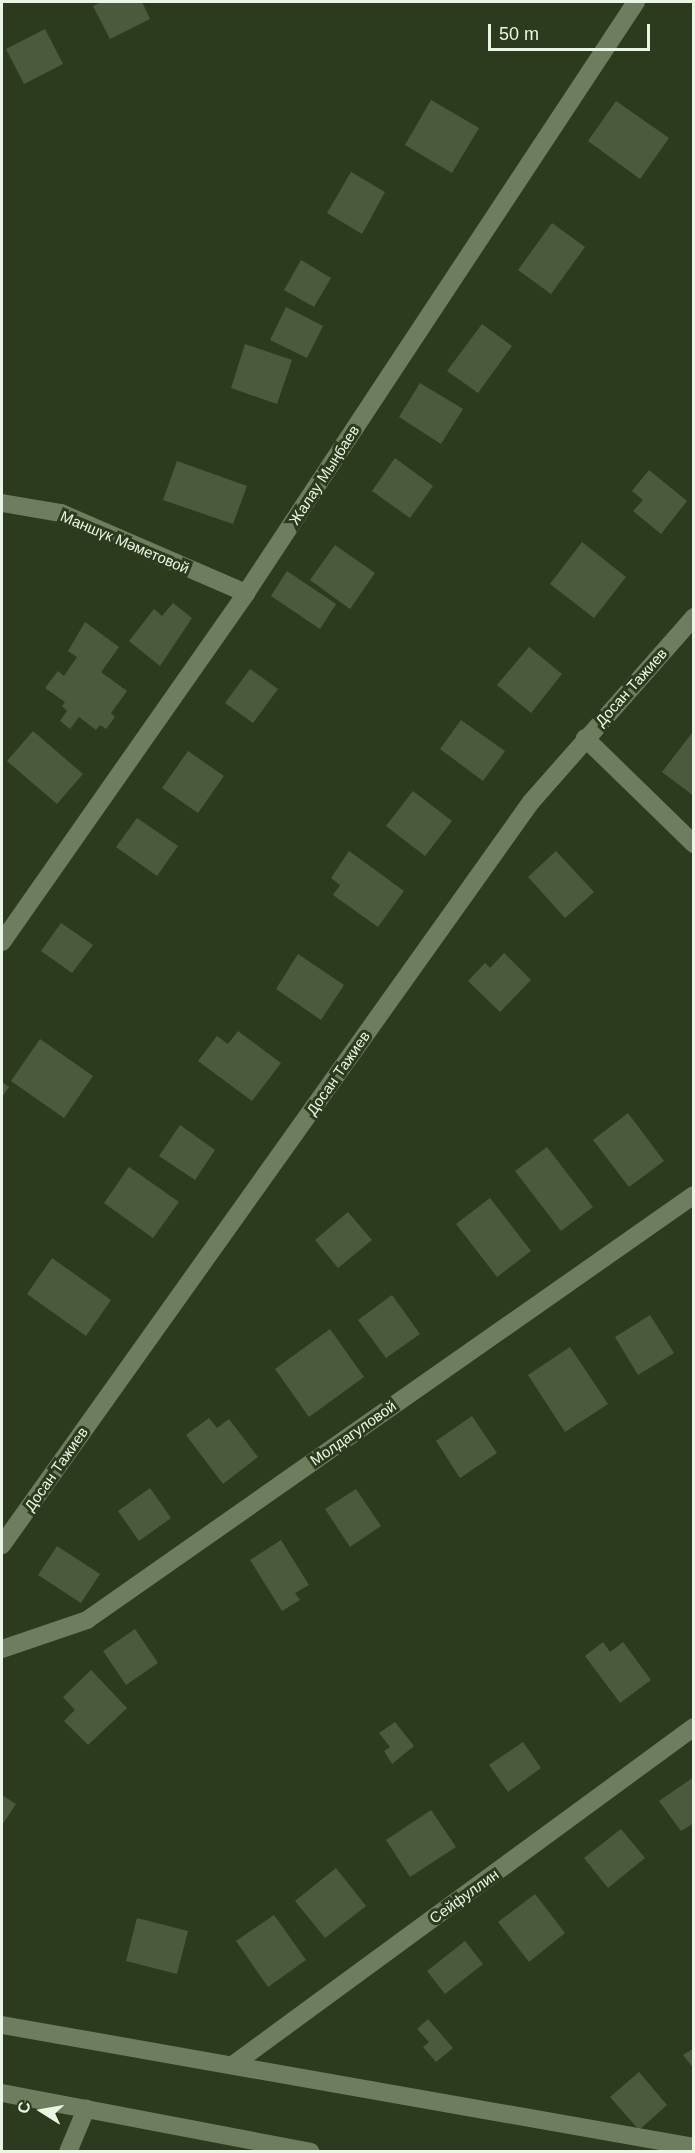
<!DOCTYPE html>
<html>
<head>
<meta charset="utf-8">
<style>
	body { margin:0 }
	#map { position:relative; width:695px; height:2153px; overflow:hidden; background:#2c3b1e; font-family:Arial,sans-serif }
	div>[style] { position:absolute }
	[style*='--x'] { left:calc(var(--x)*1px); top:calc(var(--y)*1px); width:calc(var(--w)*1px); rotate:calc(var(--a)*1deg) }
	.building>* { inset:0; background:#4a5b3c }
	.minor>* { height:18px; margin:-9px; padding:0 9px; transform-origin:9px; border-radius:9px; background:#6c7e5d }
	.tertiary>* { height:18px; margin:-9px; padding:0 9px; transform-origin:9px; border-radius:9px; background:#6c7e5d }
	span { translate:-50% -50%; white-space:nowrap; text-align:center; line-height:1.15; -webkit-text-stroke:6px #2c3b1e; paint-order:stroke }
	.street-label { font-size:15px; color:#ebf5e3 }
	.frame { position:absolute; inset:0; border:3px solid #ebf5e3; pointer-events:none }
	.north { position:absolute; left:12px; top:2081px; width:60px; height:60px; -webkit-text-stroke:4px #2c3b1e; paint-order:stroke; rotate:281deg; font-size:16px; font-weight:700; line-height:24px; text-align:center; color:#ebf5e3 }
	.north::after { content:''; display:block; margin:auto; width:21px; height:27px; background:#ebf5e3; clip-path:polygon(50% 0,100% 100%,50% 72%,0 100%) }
	.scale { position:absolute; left:488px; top:24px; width:162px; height:27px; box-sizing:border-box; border:3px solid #ebf5e3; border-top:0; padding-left:8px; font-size:18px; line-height:21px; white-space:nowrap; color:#ebf5e3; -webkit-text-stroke:4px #2c3b1e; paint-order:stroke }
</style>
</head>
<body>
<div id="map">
	<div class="building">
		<i style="clip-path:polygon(101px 2px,142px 2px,150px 19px,110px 39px,93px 6px)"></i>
		<i style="clip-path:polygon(45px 29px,63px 64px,24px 84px,6px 49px)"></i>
		<i style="clip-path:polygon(431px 100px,479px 128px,452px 173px,405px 145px)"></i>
		<i style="clip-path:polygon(616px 101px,669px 138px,640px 179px,588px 141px)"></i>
		<i style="clip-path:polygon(351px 172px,385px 192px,362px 234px,327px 213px)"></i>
		<i style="clip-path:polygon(552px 223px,585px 247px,551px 294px,518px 270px)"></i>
		<i style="clip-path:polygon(301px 260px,331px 278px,314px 307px,284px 290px)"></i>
		<i style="clip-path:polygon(286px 307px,323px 326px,307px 358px,270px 340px)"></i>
		<i style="clip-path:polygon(482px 324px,512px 346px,478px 393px,447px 371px)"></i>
		<i style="clip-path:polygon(245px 344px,292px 360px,277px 404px,231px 388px)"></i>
		<i style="clip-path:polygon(420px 383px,463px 409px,441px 444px,399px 417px)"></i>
		<i style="clip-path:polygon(395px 458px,433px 486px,410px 518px,372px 491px)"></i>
		<i style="clip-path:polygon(177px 461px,247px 486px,233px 524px,163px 500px)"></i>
		<i style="clip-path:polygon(649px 470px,687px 501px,661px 534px,633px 511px,643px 500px,632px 491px)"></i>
		<i style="clip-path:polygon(582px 542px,626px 577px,594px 618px,550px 584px)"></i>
		<i style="clip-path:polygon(335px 545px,375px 573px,350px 609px,310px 580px)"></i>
		<i style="clip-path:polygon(287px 571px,336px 604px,320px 629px,271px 596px)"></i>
		<i style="clip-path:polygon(173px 603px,192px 618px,160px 666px,129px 641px,154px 609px,162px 616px)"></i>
		<i style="clip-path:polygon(85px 622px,119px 647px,101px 672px,127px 691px,111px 713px,115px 717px,106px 729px,100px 725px,96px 730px,79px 717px,70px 729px,60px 721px,67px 711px,62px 706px,65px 702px,45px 688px,58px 671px,64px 676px,77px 657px,68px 651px)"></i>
		<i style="clip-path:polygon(529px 647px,562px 674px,531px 713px,497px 685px)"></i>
		<i style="clip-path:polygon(250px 669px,278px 689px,253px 723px,225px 703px)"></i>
		<i style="clip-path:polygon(461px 720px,505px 751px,483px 781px,440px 749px)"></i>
		<i style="clip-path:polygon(33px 731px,83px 774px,57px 804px,7px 761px)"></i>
		<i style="clip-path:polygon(692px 733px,694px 735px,694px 796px,662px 772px)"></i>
		<i style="clip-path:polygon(188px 751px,224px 776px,198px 813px,162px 788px)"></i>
		<i style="clip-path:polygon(413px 791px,452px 821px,425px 856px,386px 826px)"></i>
		<i style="clip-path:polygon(137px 818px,178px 846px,157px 876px,116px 847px)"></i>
		<i style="clip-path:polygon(349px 851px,404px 891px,378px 927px,333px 895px,340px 885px,331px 878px)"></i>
		<i style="clip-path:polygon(556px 851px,594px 892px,565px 918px,528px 877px)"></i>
		<i style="clip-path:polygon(61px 923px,93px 945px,72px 973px,41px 951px)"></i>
		<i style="clip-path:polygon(504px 953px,531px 980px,500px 1012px,468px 981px,485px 963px,490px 968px)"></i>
		<i style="clip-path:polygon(298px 954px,344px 985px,321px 1020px,276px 989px)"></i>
		<i style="clip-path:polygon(238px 1031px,281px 1063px,252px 1101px,198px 1061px,217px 1036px,228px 1044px)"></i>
		<i style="clip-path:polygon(40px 1039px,93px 1076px,64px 1118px,11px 1081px)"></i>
		<i style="clip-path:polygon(2px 1082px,9px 1087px,2px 1097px)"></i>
		<i style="clip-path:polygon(628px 1113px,664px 1161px,629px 1187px,593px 1140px)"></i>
		<i style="clip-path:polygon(180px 1125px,215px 1150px,195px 1180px,159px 1156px)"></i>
		<i style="clip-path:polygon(547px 1147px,593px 1207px,561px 1231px,515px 1171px)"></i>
		<i style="clip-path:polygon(129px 1167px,179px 1202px,153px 1238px,104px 1203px)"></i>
		<i style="clip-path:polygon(490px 1198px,531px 1251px,497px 1277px,456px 1224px)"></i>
		<i style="clip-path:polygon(348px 1212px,372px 1240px,338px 1268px,315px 1240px)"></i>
		<i style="clip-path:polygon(52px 1258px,111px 1300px,86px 1336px,27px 1294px)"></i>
		<i style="clip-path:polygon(392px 1295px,420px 1334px,386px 1358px,358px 1320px)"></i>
		<i style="clip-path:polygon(650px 1315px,674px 1353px,638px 1375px,615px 1337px)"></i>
		<i style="clip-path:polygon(330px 1329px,364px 1377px,309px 1417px,275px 1369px)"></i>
		<i style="clip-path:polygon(570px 1347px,608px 1404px,565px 1432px,528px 1375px)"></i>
		<i style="clip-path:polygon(472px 1416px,497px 1453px,460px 1478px,436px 1441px)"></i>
		<i style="clip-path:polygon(209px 1418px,217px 1428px,229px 1419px,258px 1457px,223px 1484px,186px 1435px)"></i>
		<i style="clip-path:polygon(150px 1488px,171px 1518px,139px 1541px,118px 1511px)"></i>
		<i style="clip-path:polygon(356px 1489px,381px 1526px,350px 1547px,325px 1509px)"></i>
		<i style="clip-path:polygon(281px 1540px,309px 1585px,295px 1593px,300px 1600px,282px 1611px,250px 1560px)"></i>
		<i style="clip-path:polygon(57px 1546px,100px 1574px,81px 1603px,38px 1575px)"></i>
		<i style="clip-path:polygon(135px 1629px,158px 1663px,126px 1685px,103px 1651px)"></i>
		<i style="clip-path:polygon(603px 1642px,610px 1652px,623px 1642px,651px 1680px,620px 1703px,585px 1656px)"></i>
		<i style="clip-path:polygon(91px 1670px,127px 1708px,88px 1745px,64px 1721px,75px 1710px,63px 1697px)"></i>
		<i style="clip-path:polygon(395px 1722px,414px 1746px,392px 1764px,384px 1751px,390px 1747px,379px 1733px)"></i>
		<i style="clip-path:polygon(523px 1742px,541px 1768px,508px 1792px,489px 1765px)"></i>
		<i style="clip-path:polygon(694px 1777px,694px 1823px,681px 1831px,659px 1801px)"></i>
		<i style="clip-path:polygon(2px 1795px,16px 1804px,2px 1825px)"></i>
		<i style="clip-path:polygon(431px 1810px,456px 1847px,410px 1877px,386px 1840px)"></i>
		<i style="clip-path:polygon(621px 1829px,645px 1858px,608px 1888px,584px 1858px)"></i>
		<i style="clip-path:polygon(336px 1868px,366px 1906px,325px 1938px,295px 1901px)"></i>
		<i style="clip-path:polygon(535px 1894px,565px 1933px,529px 1962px,498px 1922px)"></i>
		<i style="clip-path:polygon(274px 1915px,306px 1960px,268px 1987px,236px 1941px)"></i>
		<i style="clip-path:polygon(137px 1918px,188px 1931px,177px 1974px,126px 1961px)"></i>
		<i style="clip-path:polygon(465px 1941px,483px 1964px,445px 1994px,427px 1971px)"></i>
		<i style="clip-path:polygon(428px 2019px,453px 2048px,436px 2062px,423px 2047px,429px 2042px,417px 2029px)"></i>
		<i style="clip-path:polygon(694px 2048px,694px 2069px,683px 2055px)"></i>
		<i style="clip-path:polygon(639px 2072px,667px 2105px,639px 2130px,610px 2097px)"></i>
	</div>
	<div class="minor">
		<i style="--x:2;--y:503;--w:60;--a:9.6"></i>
		<i style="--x:61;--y:513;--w:202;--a:23.4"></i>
		<i style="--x:585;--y:738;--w:152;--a:44.2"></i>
		<i style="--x:2;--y:942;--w:426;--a:-55"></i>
		<i style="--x:246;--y:593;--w:708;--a:-56.58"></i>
		<i style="--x:2;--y:1649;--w:90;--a:-18.8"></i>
		<i style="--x:87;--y:1620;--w:741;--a:-35"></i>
		<i style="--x:2;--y:2025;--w:703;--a:10"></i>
		<i style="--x:234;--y:2064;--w:570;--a:-36.23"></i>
		<i style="--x:2;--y:2093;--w:314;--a:10.8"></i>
		<i style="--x:68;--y:2152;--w:47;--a:-67.3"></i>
	</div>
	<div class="tertiary">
		<i style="--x:2;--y:1545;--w:912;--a:-54.55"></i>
		<i style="--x:531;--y:802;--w:247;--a:-48.6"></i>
	</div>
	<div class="street-label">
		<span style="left:324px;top:475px;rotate:-57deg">Жалау Мыңбаев</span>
		<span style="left:125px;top:542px;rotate:23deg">Маншүк Мәметовой</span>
		<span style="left:631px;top:687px;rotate:-48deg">Досан Тажиев</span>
		<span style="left:338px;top:1073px;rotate:-55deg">Досан Тажиев</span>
		<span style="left:353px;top:1433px;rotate:-35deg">Молдагуловой</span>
		<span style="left:56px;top:1469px;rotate:-55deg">Досан Тажиев</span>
		<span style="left:464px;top:1896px;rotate:-36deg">Сейфуллин</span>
	</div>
	<div class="frame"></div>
	<div class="north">С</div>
	<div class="scale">50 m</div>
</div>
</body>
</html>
